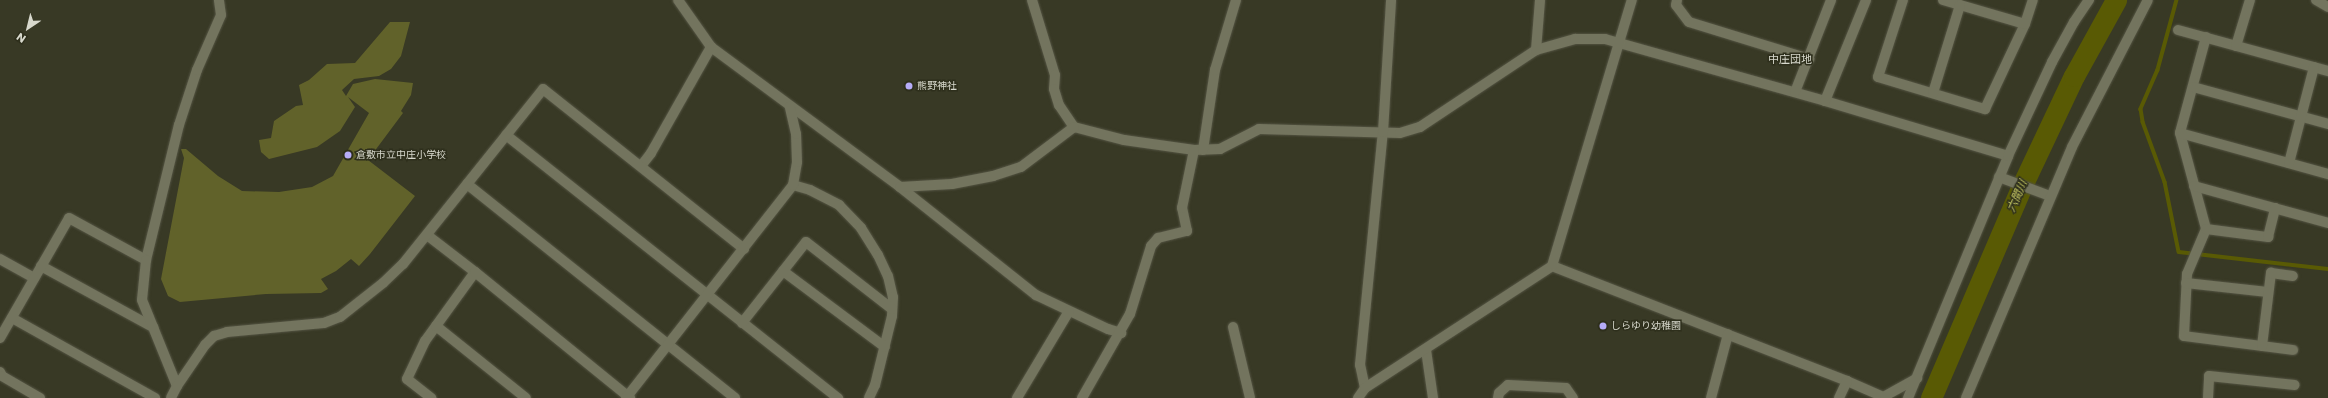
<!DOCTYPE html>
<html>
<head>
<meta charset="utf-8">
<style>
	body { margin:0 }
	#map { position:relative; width:2328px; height:398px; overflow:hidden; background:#383925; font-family:Poppins,"Noto Sans JP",sans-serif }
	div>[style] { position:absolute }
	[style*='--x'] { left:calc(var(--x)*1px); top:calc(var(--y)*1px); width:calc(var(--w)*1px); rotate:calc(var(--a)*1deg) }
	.green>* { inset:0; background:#61622a }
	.stream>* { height:3.5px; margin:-1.75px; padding:0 1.75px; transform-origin:1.75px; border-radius:1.75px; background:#595a04 }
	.river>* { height:21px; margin:-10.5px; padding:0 10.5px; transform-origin:10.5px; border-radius:10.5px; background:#595a04 }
	.roads { filter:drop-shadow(0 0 1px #545443) drop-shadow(0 0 1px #545443) }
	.minor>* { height:10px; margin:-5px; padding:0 5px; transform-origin:5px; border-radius:5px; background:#73745e }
	.dots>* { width:11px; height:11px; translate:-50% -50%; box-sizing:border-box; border:2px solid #2e2f1c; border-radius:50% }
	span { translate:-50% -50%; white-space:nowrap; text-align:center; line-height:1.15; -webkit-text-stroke:3px #2e2f1c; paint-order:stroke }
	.poi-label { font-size:10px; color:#d8d9cd }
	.left { translate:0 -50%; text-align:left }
	.neighbourhood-label { font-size:11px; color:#d8d9cd }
	.water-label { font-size:11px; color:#c8ca63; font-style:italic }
	.north { position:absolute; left:8px; top:8px; width:40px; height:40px; -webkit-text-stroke:3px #2e2f1c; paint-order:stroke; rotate:215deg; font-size:11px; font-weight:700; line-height:16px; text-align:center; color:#d8d9cd }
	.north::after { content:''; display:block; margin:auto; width:14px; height:18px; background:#d8d9cd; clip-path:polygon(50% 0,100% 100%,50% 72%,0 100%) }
</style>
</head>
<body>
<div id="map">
	<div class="green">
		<i style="clip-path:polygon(390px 22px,410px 22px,401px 56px,391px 69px,379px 76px,354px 79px,342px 90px,346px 96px,353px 84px,375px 79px,413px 83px,411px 95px,401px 111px,403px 113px,368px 160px,415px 196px,370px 254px,359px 266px,351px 259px,336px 271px,321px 279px,328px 289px,321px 293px,266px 294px,180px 302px,168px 296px,161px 279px,184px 158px,181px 149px,186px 149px,218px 176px,242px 191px,279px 192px,312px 187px,333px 176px,369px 113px,348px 97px,355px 107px,340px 131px,317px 147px,269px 159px,261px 152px,259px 140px,271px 138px,274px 121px,296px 106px,303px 105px,299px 85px,309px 80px,327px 64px,355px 63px)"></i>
	</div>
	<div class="stream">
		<i style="--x:2177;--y:0;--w:73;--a:105.2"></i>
		<i style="--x:2158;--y:70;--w:43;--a:113.6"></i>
		<i style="--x:2141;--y:109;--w:13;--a:81"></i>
		<i style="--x:2143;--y:122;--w:64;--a:69.9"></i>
		<i style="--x:2165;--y:182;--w:71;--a:78.7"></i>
		<i style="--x:2179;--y:252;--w:150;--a:6.5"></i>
	</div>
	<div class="river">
		<i style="--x:1931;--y:398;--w:226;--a:-66.8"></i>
		<i style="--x:2020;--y:190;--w:126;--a:-64.7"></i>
		<i style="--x:2074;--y:76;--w:87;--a:-61.1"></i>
	</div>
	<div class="roads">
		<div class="minor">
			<i style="--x:678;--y:0;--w:57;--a:54.9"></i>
			<i style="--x:711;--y:47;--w:235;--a:36.5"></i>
			<i style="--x:900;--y:187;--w:174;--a:38.5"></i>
			<i style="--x:1036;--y:295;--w:80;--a:25.3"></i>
			<i style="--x:1108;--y:329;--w:14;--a:17"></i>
			<i style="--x:1032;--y:0;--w:78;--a:73"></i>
			<i style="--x:1055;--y:75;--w:14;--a:94"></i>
			<i style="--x:1054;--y:89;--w:17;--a:73"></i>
			<i style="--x:1059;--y:105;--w:27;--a:56"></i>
			<i style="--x:1074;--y:127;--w:52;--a:14.6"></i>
			<i style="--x:1124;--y:140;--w:71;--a:8.1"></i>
			<i style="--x:1194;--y:150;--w:26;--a:-2"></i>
			<i style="--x:1220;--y:149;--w:44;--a:-27.1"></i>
			<i style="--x:1259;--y:129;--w:141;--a:1.6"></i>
			<i style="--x:1400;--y:133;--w:21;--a:-17"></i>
			<i style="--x:1420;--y:127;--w:139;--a:-33.6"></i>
			<i style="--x:1536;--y:50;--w:41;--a:-15.8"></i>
			<i style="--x:1575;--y:39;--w:30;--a:0"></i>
			<i style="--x:1605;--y:39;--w:229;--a:15.7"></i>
			<i style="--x:1825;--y:101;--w:191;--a:16.7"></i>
			<i style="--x:1677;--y:0;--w:5;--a:101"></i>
			<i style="--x:1676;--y:5;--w:21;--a:53"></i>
			<i style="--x:1689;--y:22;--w:126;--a:17.1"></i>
			<i style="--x:1903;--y:0;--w:81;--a:108"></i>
			<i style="--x:1878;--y:77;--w:112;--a:16.7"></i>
			<i style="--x:1985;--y:109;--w:94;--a:-64.8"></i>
			<i style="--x:2025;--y:24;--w:25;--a:-72"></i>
			<i style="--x:1943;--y:0;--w:85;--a:16.3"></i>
			<i style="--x:2316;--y:0;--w:14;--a:30"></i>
			<i style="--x:2178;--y:30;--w:156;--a:15.3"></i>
			<i style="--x:2206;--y:37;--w:99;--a:105.2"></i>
			<i style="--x:2180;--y:133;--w:99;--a:74.8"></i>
			<i style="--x:2206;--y:229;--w:49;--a:112.9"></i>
			<i style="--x:2187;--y:274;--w:62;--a:92.8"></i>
			<i style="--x:2184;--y:336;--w:110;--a:7.3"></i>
			<i style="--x:2236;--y:46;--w:48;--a:-73.1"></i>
			<i style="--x:1536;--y:50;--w:50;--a:-85.4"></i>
			<i style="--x:2193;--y:87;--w:140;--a:15.3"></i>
			<i style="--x:1795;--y:92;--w:99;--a:-68.6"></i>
			<i style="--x:1933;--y:93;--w:92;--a:-72.9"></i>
			<i style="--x:1825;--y:101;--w:109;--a:-67.9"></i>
			<i style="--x:2180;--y:133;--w:154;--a:15.5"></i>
			<i style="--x:506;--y:135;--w:424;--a:38.4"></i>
			<i style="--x:1203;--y:150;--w:81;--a:-81.5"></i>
			<i style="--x:1215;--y:70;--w:73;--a:-73.3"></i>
			<i style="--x:2289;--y:163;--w:99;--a:-75.4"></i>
			<i style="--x:641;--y:166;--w:16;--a:-52"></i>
			<i style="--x:651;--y:153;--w:122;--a:-60.5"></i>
			<i style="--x:1999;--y:177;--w:54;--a:20.4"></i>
			<i style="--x:467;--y:184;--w:343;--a:38.6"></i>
			<i style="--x:793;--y:185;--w:18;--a:16"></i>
			<i style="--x:810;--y:190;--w:33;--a:27"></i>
			<i style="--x:839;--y:205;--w:32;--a:46"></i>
			<i style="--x:861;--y:228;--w:32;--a:58"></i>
			<i style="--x:878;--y:255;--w:23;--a:65"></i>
			<i style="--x:888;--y:276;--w:22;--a:77"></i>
			<i style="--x:893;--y:297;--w:19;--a:93"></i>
			<i style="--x:892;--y:316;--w:71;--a:103.8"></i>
			<i style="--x:875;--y:385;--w:14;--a:115"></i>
			<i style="--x:2194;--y:186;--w:139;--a:15.4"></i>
			<i style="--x:900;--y:187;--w:52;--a:-3.3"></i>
			<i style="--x:952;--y:184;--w:42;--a:-11"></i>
			<i style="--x:993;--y:176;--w:29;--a:-18"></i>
			<i style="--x:1021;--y:167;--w:66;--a:-37"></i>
			<i style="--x:2206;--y:229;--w:63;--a:7.4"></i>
			<i style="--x:2268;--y:237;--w:30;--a:-76"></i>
			<i style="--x:427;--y:235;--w:61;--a:37.6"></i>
			<i style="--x:475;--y:272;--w:85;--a:125.9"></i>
			<i style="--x:425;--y:341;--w:42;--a:115.3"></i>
			<i style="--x:407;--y:379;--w:31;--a:38"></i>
			<i style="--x:0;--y:259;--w:39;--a:29"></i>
			<i style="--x:146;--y:260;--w:139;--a:-76.3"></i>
			<i style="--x:179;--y:125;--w:58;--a:-71.9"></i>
			<i style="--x:197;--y:70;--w:60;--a:-66.4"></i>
			<i style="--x:221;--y:15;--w:15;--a:-98"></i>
			<i style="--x:41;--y:266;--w:128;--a:28.6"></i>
			<i style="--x:1552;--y:266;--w:317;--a:21.3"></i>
			<i style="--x:1847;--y:381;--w:43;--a:23.6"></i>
			<i style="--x:783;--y:271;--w:127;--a:36.7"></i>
			<i style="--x:475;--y:272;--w:200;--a:39.1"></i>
			<i style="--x:2186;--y:283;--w:82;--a:6.3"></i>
			<i style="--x:12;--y:318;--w:164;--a:29.2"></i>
			<i style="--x:742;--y:323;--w:103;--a:-51.7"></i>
			<i style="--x:806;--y:242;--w:109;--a:37.9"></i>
			<i style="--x:436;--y:326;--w:115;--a:38.7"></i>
			<i style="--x:1233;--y:327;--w:73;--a:76.5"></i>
			<i style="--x:0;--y:338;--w:138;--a:-60.1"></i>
			<i style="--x:69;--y:218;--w:88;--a:28.6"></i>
			<i style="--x:146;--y:260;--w:40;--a:95.7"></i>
			<i style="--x:142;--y:300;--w:93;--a:67.9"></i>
			<i style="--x:177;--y:386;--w:13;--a:117"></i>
			<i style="--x:2262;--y:346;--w:74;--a:-83"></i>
			<i style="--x:2271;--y:273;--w:22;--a:8"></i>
			<i style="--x:1426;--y:350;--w:49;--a:81.7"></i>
			<i style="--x:0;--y:372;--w:4;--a:63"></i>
			<i style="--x:2;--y:376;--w:44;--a:30.1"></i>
			<i style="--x:177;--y:386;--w:50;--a:-55.7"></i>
			<i style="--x:205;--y:345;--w:13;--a:-45"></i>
			<i style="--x:214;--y:336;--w:14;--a:-17"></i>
			<i style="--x:227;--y:332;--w:97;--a:-5.3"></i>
			<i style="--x:324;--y:323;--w:17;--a:-21"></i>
			<i style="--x:340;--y:317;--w:55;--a:-38.3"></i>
			<i style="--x:383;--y:283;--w:28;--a:-44"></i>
			<i style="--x:403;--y:264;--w:224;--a:-51.3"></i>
			<i style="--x:543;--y:89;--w:257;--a:38.5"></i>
			<i style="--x:1365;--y:388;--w:24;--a:-102"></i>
			<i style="--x:1360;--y:365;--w:234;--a:-84.4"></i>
			<i style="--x:1383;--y:132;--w:132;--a:-86.5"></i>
			<i style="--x:1885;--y:396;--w:37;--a:-29"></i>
			<i style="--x:626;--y:398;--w:271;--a:-51.9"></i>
			<i style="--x:793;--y:185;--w:23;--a:-80"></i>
			<i style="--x:797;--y:162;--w:28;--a:-92"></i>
			<i style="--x:796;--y:134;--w:28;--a:-103"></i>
			<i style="--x:1017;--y:398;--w:101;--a:-59.1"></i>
			<i style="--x:1082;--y:398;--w:97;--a:-60.3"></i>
			<i style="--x:1130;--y:314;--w:71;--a:-72.8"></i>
			<i style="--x:1151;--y:246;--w:11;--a:-49"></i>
			<i style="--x:1158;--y:238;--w:30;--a:-14"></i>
			<i style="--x:1187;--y:231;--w:24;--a:-102"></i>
			<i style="--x:1182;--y:208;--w:59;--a:-78.3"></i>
			<i style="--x:1358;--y:398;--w:12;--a:-55"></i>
			<i style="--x:1365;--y:388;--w:223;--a:-33.1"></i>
			<i style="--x:1552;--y:266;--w:278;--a:-73.3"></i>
			<i style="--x:1498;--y:398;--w:5;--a:-79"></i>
			<i style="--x:1499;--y:393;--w:12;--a:-42"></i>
			<i style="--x:1508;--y:385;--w:58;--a:3"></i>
			<i style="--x:1566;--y:388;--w:12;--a:55"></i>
			<i style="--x:1711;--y:398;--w:66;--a:-75.1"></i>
			<i style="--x:1839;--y:398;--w:19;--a:-65"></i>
			<i style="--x:1908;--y:398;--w:262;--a:-67.5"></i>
			<i style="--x:2008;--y:156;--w:104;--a:-64.9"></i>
			<i style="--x:2052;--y:62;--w:46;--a:-61.2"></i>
			<i style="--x:2074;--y:22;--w:27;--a:-56"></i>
			<i style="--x:1966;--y:398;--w:272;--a:-67.1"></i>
			<i style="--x:2072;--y:147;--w:165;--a:-62.7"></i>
			<i style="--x:2208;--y:398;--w:22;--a:-87"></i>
			<i style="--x:2209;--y:376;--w:86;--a:6"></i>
		</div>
	</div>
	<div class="dots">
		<i style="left:909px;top:86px;background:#b6acf8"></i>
		<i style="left:348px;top:155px;background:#b6acf8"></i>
		<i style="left:1603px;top:326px;background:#b6acf8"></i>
	</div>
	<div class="poi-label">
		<span class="left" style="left:917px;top:86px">熊野神社</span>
		<span class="left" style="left:356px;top:155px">倉敷市立中庄小学校</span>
		<span class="left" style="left:1611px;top:326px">しらゆり幼稚園</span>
	</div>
	<div class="neighbourhood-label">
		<span style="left:1790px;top:59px">中庄団地</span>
	</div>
	<div class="water-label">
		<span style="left:2017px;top:196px;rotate:-66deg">六間川</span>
	</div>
	<div class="north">N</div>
</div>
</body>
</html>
